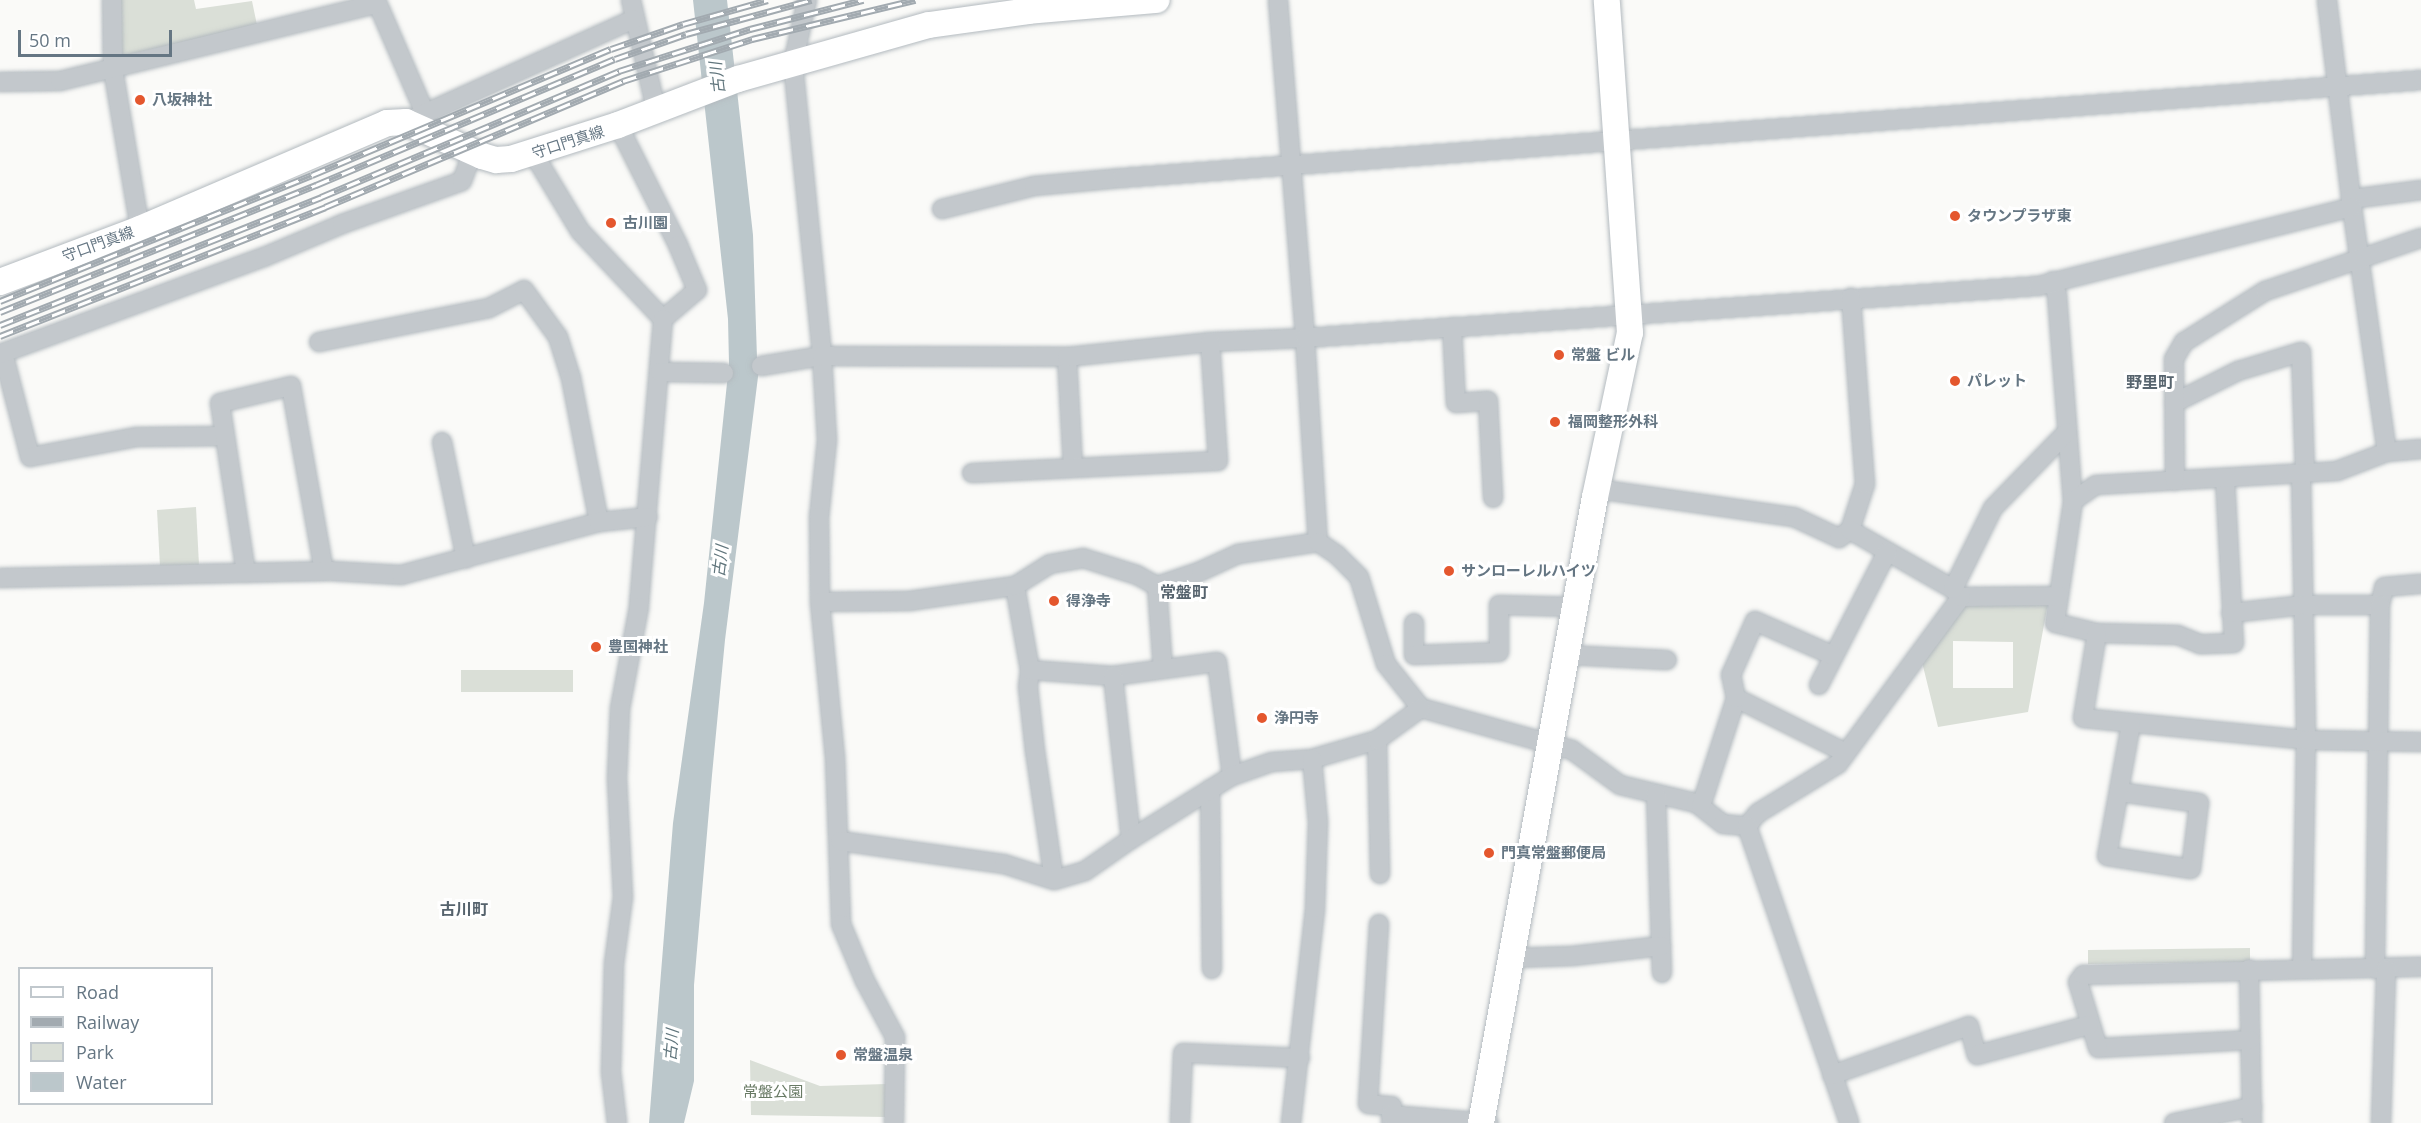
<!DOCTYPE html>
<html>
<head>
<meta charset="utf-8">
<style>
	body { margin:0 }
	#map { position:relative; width:2421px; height:1123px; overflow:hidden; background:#fafaf8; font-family:"Open Sans","Noto Sans JP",sans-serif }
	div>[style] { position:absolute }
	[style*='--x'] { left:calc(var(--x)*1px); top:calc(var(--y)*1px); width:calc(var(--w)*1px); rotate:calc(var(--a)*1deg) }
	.green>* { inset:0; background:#dadfd7 }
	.water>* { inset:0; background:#bbc7cb }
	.roads { filter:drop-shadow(0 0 2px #b3babf) drop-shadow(0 0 2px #b3babf) }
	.street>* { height:18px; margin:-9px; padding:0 9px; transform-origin:9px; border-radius:9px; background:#c3c8cc }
	.secondary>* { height:26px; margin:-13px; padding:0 13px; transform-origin:13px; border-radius:13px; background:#fff }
	.rail>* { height:7px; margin-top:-3.5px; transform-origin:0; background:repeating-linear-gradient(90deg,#fff 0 14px,#a2aab0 0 28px); box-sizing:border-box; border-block:2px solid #a2aab0 }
	.dots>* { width:16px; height:16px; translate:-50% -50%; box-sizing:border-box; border:3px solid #fff; border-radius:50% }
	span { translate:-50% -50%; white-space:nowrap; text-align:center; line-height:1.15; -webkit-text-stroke:6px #fff; paint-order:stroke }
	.poi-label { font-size:15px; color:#657683; font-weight:700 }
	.left { translate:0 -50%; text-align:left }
	.street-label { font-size:15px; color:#657683 }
	.park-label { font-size:15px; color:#687a64 }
	.water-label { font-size:16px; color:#60757c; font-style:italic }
	.neighbourhood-label { font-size:16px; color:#57646e; font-weight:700 }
	.legend { position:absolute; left:18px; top:967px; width:195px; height:138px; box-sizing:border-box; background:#fff; border:2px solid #c1c8cd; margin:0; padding:8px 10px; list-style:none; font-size:18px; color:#657683 }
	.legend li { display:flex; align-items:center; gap:12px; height:30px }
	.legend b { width:30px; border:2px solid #c1c8cd }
	.scale { position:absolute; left:18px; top:30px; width:154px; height:27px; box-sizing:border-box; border:3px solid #657683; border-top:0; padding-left:8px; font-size:18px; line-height:21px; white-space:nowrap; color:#657683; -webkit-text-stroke:4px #fff; paint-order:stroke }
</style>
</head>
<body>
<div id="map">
	<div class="green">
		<i style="clip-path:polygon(121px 0,194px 0,196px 9px,252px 1px,257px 25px,122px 56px)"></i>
		<i style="clip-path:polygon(196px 507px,199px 565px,160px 567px,157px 510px)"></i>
		<i style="clip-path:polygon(evenodd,1973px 600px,2048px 603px,2028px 712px,1938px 727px,1921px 658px,1958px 608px,1973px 600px,1953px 641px,2013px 642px,2013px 688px,1953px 688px,1953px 641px)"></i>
		<i style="clip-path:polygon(461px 670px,573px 670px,573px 692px,461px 692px)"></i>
		<i style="clip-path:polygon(2250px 948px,2250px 962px,2088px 964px,2088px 950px)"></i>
		<i style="clip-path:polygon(750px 1060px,820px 1086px,886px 1084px,886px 1117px,751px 1115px)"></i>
	</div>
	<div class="water">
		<i style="clip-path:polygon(693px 0,727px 0,753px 235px,757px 358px,760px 361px,725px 640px,712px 775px,694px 985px,694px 1081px,684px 1123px,649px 1123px,673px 823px,704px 603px,729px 364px,728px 319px)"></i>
	</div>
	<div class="roads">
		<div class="street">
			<i style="--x:112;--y:0;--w:69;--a:89.2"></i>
			<i style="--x:113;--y:69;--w:162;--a:80.4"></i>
			<i style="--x:376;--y:0;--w:123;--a:66.6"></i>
			<i style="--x:631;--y:0;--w:112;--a:77.1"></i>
			<i style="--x:807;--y:0;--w:65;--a:102.5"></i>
			<i style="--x:793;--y:63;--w:294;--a:84.3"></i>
			<i style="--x:822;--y:356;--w:84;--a:86.6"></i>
			<i style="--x:827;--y:440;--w:77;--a:95.9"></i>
			<i style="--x:819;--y:517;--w:85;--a:89.3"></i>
			<i style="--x:820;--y:602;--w:156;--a:84.5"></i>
			<i style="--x:835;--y:757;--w:167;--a:87.9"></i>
			<i style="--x:841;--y:924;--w:62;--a:67.2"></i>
			<i style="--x:865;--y:981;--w:64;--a:61.8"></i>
			<i style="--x:895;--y:1037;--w:86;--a:90.7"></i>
			<i style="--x:1278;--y:0;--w:339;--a:85.4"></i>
			<i style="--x:1305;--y:338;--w:204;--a:86.4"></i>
			<i style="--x:2327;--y:0;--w:209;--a:83.1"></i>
			<i style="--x:2352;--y:207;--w:247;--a:81.9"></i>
			<i style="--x:0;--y:82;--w:60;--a:-1"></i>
			<i style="--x:60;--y:81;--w:326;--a:-13.7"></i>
			<i style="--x:406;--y:122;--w:250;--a:-24.3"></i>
			<i style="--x:618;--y:125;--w:134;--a:63.4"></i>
			<i style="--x:678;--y:245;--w:49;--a:67.1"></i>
			<i style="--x:697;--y:290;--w:45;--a:139.5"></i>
			<i style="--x:533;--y:153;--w:91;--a:58.9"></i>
			<i style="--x:580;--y:231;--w:121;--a:46.7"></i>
			<i style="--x:663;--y:319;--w:289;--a:94.8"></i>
			<i style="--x:639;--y:607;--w:104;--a:100.6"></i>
			<i style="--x:620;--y:709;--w:70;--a:92.5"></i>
			<i style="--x:617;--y:779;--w:118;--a:87.1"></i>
			<i style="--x:623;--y:897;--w:68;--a:97.7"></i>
			<i style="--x:614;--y:964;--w:108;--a:91.6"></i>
			<i style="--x:611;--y:1072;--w:51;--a:83.3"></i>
			<i style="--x:2351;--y:199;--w:71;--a:-7.3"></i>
			<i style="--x:942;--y:209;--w:95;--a:-14"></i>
			<i style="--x:1034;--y:186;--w:88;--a:-5.2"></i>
			<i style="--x:1122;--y:178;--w:1303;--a:-4.31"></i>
			<i style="--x:2053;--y:281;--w:15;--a:74"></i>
			<i style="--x:2057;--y:295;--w:207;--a:85.6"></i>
			<i style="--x:1452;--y:327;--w:76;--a:87"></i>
			<i style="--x:1456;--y:403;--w:32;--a:-4"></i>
			<i style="--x:1488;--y:401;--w:97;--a:87"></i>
			<i style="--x:319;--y:342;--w:173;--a:-11.3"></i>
			<i style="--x:489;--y:308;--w:39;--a:-27"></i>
			<i style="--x:524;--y:290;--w:58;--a:54.1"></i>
			<i style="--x:558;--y:337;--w:43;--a:72.4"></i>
			<i style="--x:571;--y:378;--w:147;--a:79"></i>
			<i style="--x:3;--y:353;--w:107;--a:75.4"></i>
			<i style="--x:30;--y:457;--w:109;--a:-10.6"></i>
			<i style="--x:137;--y:437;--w:88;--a:-0.7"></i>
			<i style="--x:0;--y:354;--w:281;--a:-20.2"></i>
			<i style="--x:264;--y:257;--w:85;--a:-22.9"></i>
			<i style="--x:342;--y:224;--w:127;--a:-19.7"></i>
			<i style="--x:462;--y:181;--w:30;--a:-70"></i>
			<i style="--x:1067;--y:357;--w:111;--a:86.9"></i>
			<i style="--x:761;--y:366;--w:62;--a:-9.3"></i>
			<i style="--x:822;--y:356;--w:245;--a:0.2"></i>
			<i style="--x:1067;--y:357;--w:144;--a:-6"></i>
			<i style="--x:1210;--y:342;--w:95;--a:-2.4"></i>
			<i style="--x:1305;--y:338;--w:735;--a:-4.06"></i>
			<i style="--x:2038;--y:286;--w:324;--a:-14.1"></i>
			<i style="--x:660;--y:372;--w:64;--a:0.9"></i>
			<i style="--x:2174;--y:403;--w:72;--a:-26.6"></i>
			<i style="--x:2238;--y:371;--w:66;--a:-16.8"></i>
			<i style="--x:2301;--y:352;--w:121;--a:88.1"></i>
			<i style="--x:442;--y:442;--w:119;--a:78.4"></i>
			<i style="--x:972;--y:473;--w:246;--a:-2.8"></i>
			<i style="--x:1218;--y:461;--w:119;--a:-93.8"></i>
			<i style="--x:2301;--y:473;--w:267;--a:88.9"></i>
			<i style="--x:2306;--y:740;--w:228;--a:91"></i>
			<i style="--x:2225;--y:479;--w:164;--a:86.9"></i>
			<i style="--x:2234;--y:643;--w:34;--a:178"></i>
			<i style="--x:2200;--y:644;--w:24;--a:-158"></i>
			<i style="--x:2178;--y:635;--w:81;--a:-178.6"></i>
			<i style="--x:2097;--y:633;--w:43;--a:-166.6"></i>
			<i style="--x:2055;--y:623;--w:123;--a:-81.6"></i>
			<i style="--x:2073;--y:501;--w:28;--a:-35"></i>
			<i style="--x:2096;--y:485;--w:241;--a:-3.3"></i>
			<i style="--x:2337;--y:471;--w:53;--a:-20.8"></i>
			<i style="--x:2387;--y:452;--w:34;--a:-5"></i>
			<i style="--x:2175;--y:481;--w:122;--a:-90.5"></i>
			<i style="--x:2174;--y:359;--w:20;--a:-60"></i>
			<i style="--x:2184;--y:342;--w:96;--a:-32.2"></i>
			<i style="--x:2265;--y:291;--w:165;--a:-18.8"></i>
			<i style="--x:1597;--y:489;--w:199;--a:8.1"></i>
			<i style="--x:1794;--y:517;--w:50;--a:25"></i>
			<i style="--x:1839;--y:538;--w:14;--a:-36"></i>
			<i style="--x:1850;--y:530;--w:48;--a:-71.9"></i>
			<i style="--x:1865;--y:484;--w:187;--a:-94.3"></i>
			<i style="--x:1850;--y:530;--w:119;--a:29.8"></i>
			<i style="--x:246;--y:573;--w:172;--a:-98.7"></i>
			<i style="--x:220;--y:403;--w:73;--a:-13.5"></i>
			<i style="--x:291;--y:386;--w:188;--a:79.9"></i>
			<i style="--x:0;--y:578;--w:331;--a:-1.2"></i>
			<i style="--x:331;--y:571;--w:70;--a:3.3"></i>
			<i style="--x:401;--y:575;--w:205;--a:-15"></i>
			<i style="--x:599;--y:522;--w:49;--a:-5.8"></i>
			<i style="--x:1015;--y:586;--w:85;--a:79.9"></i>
			<i style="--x:1030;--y:670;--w:17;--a:97"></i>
			<i style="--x:1028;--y:687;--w:64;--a:83.8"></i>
			<i style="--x:1035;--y:751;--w:130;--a:81.6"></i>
			<i style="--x:1157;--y:586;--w:83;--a:85.9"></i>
			<i style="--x:1961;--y:597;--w:98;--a:-0.6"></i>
			<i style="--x:820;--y:602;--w:89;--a:-0.6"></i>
			<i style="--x:909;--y:601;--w:107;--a:-8.1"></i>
			<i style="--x:1015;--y:586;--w:41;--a:-32.2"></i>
			<i style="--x:1050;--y:564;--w:34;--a:-10"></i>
			<i style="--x:1083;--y:558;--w:57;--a:17.5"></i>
			<i style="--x:1137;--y:575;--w:23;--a:29"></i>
			<i style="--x:1157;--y:586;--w:46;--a:-18.8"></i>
			<i style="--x:1201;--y:571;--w:41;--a:-24.7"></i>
			<i style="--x:1238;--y:554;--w:81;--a:-8.5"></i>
			<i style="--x:1318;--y:542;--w:23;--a:34"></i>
			<i style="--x:1337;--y:555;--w:31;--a:45"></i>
			<i style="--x:1359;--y:577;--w:91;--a:72.8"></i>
			<i style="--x:1386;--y:664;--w:56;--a:51.5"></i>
			<i style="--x:1421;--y:708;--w:157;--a:15.5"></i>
			<i style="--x:1572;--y:750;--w:59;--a:36.1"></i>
			<i style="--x:1620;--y:785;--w:78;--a:13.3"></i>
			<i style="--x:1696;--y:803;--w:34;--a:38"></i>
			<i style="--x:1723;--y:824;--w:24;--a:5"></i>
			<i style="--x:2380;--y:605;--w:18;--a:-77"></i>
			<i style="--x:2384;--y:587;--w:37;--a:-5"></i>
			<i style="--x:2231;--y:613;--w:73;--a:-6.3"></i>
			<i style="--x:2304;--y:605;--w:76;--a:0"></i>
			<i style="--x:2380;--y:605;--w:364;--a:90.8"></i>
			<i style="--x:1414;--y:623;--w:32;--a:90"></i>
			<i style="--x:1414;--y:655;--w:85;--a:-2"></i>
			<i style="--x:1499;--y:652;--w:47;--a:-90"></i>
			<i style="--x:1499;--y:605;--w:77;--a:1.5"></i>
			<i style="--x:2097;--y:633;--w:86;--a:99.4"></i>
			<i style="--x:2083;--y:718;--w:224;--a:5.6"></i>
			<i style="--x:2306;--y:740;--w:115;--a:1"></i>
			<i style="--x:1567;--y:655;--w:100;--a:2.9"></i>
			<i style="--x:1030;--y:670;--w:83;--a:4.1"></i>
			<i style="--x:1113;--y:676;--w:105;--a:-7.7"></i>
			<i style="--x:1217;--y:662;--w:115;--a:82.5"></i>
			<i style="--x:1113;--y:676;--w:164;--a:83.7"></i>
			<i style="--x:1819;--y:685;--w:149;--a:-62.9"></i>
			<i style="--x:1736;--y:698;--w:123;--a:26.6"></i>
			<i style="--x:1377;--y:740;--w:134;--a:88.7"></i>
			<i style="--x:1210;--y:789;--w:180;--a:89.4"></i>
			<i style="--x:2120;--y:792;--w:80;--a:7.9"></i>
			<i style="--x:2199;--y:803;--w:66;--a:96.9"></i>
			<i style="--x:2191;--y:869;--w:85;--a:-171.2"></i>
			<i style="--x:2107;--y:856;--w:134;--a:-79.7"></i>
			<i style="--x:1656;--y:794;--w:179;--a:88.1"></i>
			<i style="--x:1701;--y:806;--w:114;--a:-72"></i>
			<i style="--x:1736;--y:698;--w:24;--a:-102"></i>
			<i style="--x:1731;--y:675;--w:59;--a:-66"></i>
			<i style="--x:1755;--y:621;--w:86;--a:23.9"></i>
			<i style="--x:1747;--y:826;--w:17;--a:-50"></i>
			<i style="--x:1758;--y:813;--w:94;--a:-31.5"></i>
			<i style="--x:1838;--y:764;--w:207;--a:-53.6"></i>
			<i style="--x:1961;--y:597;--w:11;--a:-135"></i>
			<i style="--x:1953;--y:589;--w:90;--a:-63.7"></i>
			<i style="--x:1993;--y:508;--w:106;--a:-45.8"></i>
			<i style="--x:1747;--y:826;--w:314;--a:71"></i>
			<i style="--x:840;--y:841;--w:166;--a:8"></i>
			<i style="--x:1004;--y:864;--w:52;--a:17.7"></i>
			<i style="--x:1054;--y:880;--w:32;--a:-16"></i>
			<i style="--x:1085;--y:871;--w:56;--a:-34.8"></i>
			<i style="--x:1131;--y:839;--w:119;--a:-32"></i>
			<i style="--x:1232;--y:776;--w:42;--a:-19.3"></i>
			<i style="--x:1272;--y:762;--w:40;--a:-4.3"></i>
			<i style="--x:1312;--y:759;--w:68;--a:-16.3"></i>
			<i style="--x:1377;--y:740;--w:54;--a:-36"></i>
			<i style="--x:1379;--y:924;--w:180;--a:93.5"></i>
			<i style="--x:1368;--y:1104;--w:24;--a:5"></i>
			<i style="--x:1392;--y:1106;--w:17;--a:93"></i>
			<i style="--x:1511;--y:958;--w:61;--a:-1.9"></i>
			<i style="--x:1572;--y:956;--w:90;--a:-6.4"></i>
			<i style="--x:2249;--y:969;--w:154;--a:88.9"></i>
			<i style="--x:2250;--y:1040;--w:152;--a:177"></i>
			<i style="--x:2098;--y:1048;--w:69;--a:-106.9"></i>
			<i style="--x:2078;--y:982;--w:9;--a:-54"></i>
			<i style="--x:2083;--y:975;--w:338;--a:-1.4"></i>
			<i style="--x:1832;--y:1075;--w:145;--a:-19.7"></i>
			<i style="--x:1969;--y:1026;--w:30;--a:75"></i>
			<i style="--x:1977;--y:1055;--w:116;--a:-15"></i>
			<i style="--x:1391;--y:1115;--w:98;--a:4.7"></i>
			<i style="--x:1180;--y:1123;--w:70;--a:-87.5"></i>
			<i style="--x:1183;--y:1053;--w:117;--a:2.4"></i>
			<i style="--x:1291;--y:1123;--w:216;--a:-83.6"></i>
			<i style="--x:1315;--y:908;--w:86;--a:-88"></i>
			<i style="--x:1318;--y:822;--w:63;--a:-95.4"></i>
			<i style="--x:2174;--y:1123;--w:80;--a:-11.6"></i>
			<i style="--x:2381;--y:1123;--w:154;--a:-88.1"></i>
		</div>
		<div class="secondary">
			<i style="--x:0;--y:282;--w:150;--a:-20.7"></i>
			<i style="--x:140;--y:229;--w:269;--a:-23.2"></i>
			<i style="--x:387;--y:123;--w:19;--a:-3"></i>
			<i style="--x:406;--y:122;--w:83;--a:24.1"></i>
			<i style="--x:482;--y:156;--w:15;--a:16"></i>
			<i style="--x:496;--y:160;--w:15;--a:-4"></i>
			<i style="--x:511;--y:159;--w:112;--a:-17.6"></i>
			<i style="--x:618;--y:125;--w:129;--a:-21"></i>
			<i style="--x:738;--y:79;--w:198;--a:-15.8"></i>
			<i style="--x:929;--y:25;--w:100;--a:-8"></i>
			<i style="--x:1028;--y:11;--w:129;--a:-4.9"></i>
			<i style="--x:1481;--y:1123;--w:636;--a:-79.68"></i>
			<i style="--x:1595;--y:497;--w:168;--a:-78"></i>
			<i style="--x:1630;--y:333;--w:334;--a:-94"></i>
		</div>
	</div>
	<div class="rail">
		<i style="--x:0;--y:301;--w:336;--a:-22"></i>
		<i style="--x:312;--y:175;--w:324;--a:-22.9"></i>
		<i style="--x:611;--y:49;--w:76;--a:-19.1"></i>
		<i style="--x:683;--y:24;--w:88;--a:-15.8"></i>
		<i style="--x:0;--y:312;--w:341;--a:-21.9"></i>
		<i style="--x:316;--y:185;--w:324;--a:-22.9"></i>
		<i style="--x:615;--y:59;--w:75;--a:-19.4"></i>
		<i style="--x:686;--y:34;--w:130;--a:-15.2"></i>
		<i style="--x:0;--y:325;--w:346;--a:-21.7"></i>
		<i style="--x:321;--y:197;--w:324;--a:-22.9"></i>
		<i style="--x:619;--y:71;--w:138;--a:-17.8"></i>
		<i style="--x:750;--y:29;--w:117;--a:-14.4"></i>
		<i style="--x:0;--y:336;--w:350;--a:-21.6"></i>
		<i style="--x:325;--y:207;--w:324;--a:-22.9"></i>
		<i style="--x:623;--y:81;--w:136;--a:-18"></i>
		<i style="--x:752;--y:39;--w:168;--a:-13.5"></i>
	</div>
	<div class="dots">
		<i style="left:140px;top:100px;background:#e4572e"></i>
		<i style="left:1955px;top:216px;background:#e4572e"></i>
		<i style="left:611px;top:223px;background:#e4572e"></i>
		<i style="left:1559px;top:355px;background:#e4572e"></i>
		<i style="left:1955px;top:381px;background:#e4572e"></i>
		<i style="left:1555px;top:422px;background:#e4572e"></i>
		<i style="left:1449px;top:571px;background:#e4572e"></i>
		<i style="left:1054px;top:601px;background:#e4572e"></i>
		<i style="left:596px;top:647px;background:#e4572e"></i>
		<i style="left:1262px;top:718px;background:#e4572e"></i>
		<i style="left:1489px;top:853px;background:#e4572e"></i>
		<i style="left:841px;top:1055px;background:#e4572e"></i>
	</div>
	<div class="poi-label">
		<span class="left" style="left:152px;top:100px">八坂神社</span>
		<span class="left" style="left:1967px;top:216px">タウンプラザ東</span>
		<span class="left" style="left:623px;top:223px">古川園</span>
		<span class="left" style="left:1571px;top:355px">常盤 ビル</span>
		<span class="left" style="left:1967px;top:381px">パレット</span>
		<span class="left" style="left:1568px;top:422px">福岡整形外科</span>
		<span class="left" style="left:1461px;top:571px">サンローレルハイツ</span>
		<span class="left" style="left:1066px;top:601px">得浄寺</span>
		<span class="left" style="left:608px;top:647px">豊国神社</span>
		<span class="left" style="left:1274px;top:718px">浄円寺</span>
		<span class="left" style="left:1501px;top:853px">門真常盤郵便局</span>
		<span class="left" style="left:853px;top:1055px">常盤温泉</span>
	</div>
	<div class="street-label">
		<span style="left:568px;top:142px;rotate:-18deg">守口門真線</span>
		<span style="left:98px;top:244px;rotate:-20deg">守口門真線</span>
	</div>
	<div class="park-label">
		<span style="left:773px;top:1092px">常盤公園</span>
	</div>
	<div class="water-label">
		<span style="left:717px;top:78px;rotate:-97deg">古川</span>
		<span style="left:720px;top:561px;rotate:-83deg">古川</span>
		<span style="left:671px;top:1045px;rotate:-85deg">古川</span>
	</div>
	<div class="neighbourhood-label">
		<span style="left:2150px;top:382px">野里町</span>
		<span style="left:1184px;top:592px">常盤町</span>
		<span style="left:464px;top:909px">古川町</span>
	</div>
	<ul class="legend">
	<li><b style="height:8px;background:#fff"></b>Road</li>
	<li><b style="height:8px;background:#a2aab0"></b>Railway</li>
	<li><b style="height:16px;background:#dadfd7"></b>Park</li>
	<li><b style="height:16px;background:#bbc7cb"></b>Water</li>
	</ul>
	<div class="scale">50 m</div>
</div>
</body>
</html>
